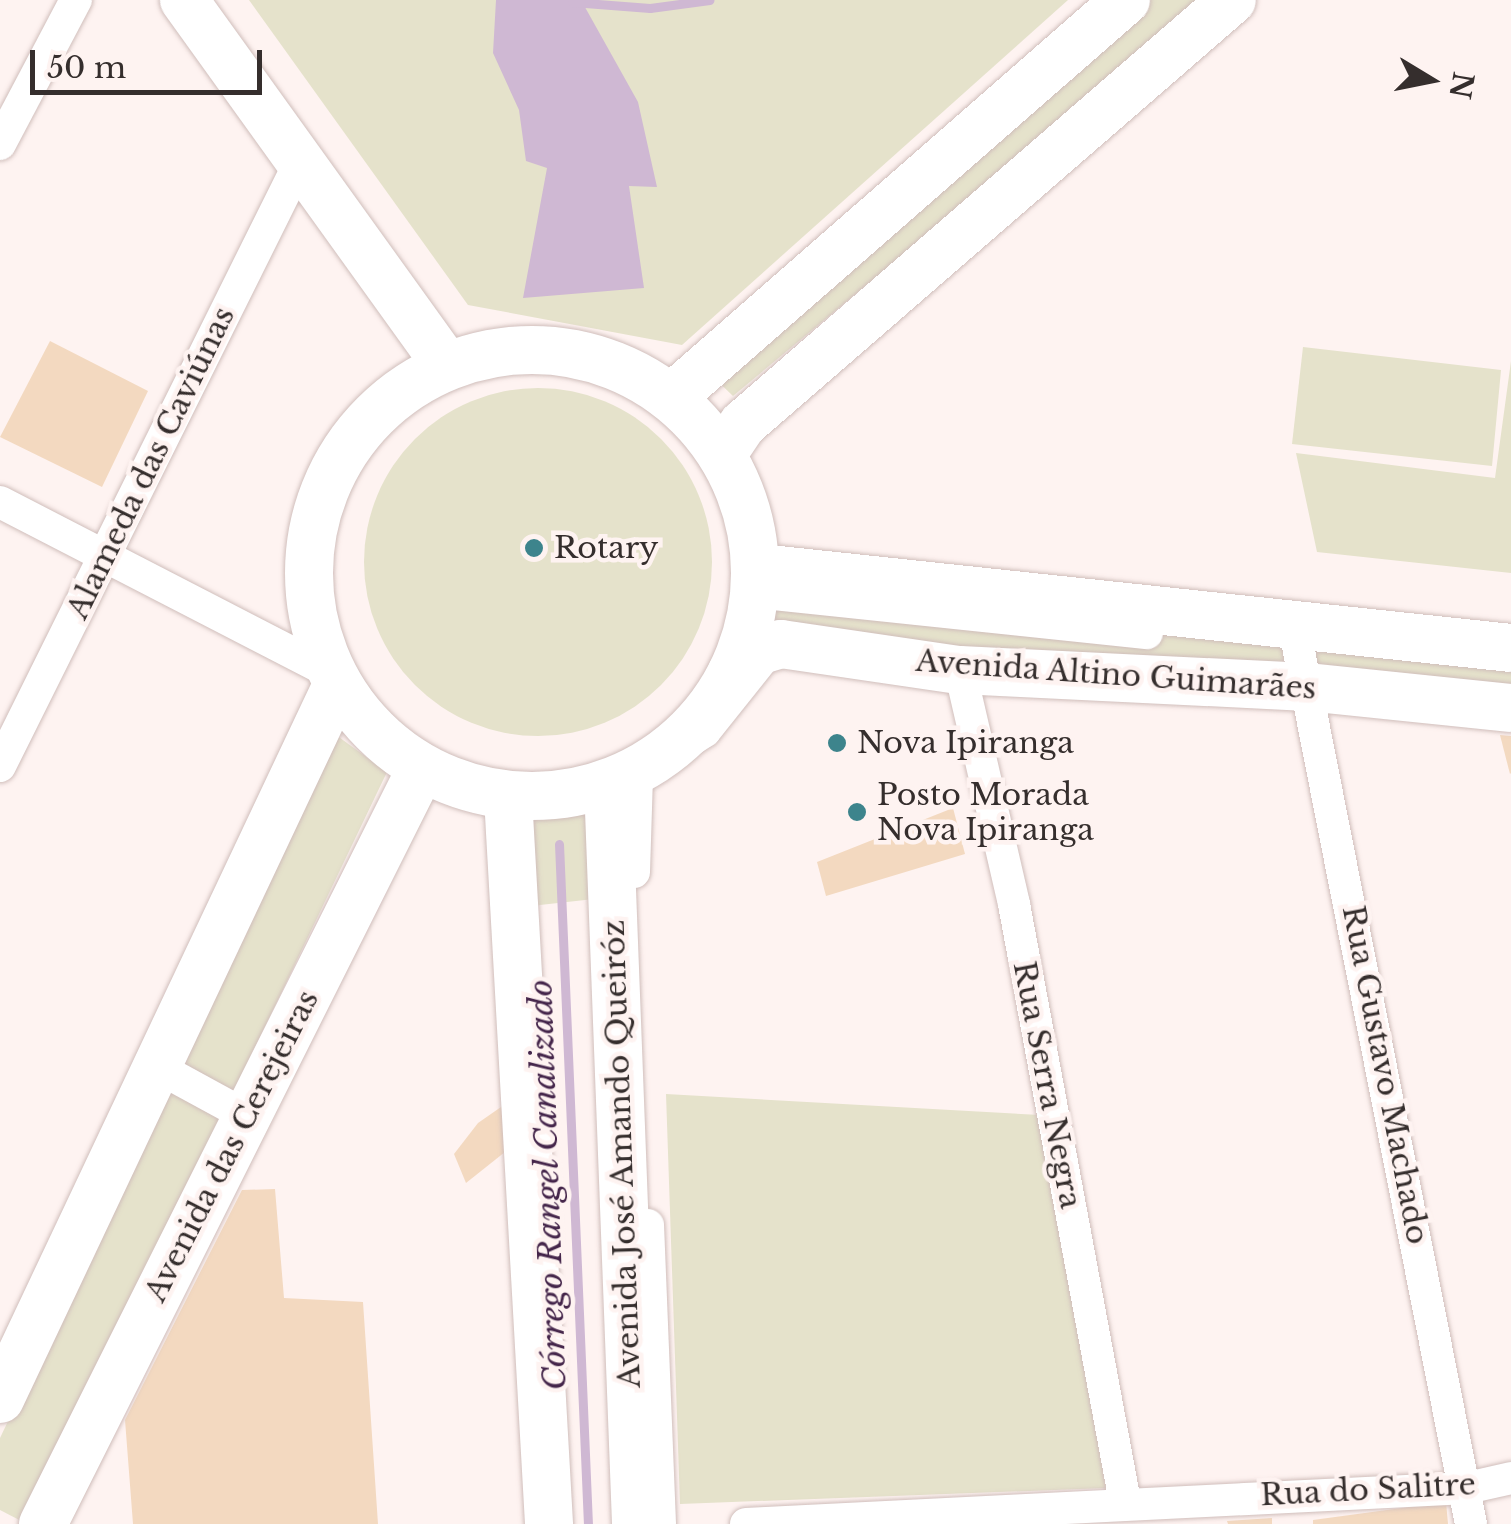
<!DOCTYPE html>
<html>
<head>
<meta charset="utf-8">
<style>
	body { margin:0 }
	#map { position:relative; width:1511px; height:1524px; overflow:hidden; background:#fef3f1; font-family:"Libre Baskerville",serif }
	div>[style] { position:absolute }
	[style*='--x'] { left:calc(var(--x)*1px); top:calc(var(--y)*1px); width:calc(var(--w)*1px); rotate:calc(var(--a)*1deg) }
	.green>* { inset:0; background:#e5e2cb }
	.round { border-radius:50% }
	.water>* { inset:0; background:#cfb8d3 }
	.stream>* { height:9px; margin:-4.5px; padding:0 4.5px; transform-origin:4.5px; border-radius:4.5px; background:#cfb8d3 }
	.building>* { inset:0; background:#f3d9c0 }
	.roads { filter:drop-shadow(0 0 2px #d0bebb) drop-shadow(0 0 2px #d0bebb) }
	.street>* { height:32px; margin:-16px; padding:0 16px; transform-origin:16px; border-radius:16px; background:#fff }
	.secondary>* { height:48px; margin:-24px; padding:0 24px; transform-origin:24px; border-radius:24px; background:#fff }
	.secondary>.ring { margin:-24px; padding:0; box-sizing:content-box; background:none; border:48px solid #fff; border-radius:50% }
	.dots>* { width:28px; height:28px; translate:-50% -50%; box-sizing:border-box; border:5px solid #fef3f1; border-radius:50% }
	span { translate:-50% -50%; white-space:nowrap; text-align:center; line-height:1.15; -webkit-text-stroke:9px #fef3f1; paint-order:stroke }
	.street-label { font-size:30px; color:#352e2d }
	.poi-label { font-size:30px; color:#352e2d }
	.left { translate:0 -50%; text-align:left }
	.water-label { font-size:32px; color:#44254a; font-style:italic }
	.north { position:absolute; left:1381px; top:30px; width:100px; height:100px; -webkit-text-stroke:8px #fef3f1; paint-order:stroke; rotate:100deg; font-size:28px; font-weight:700; line-height:40px; text-align:center; color:#352e2d }
	.north::after { content:''; display:block; margin:auto; width:35px; height:45px; background:#352e2d; clip-path:polygon(50% 0,100% 100%,50% 72%,0 100%) }
	.scale { position:absolute; left:30px; top:50px; width:232px; height:45px; box-sizing:border-box; border:5px solid #352e2d; border-top:0; padding-left:12px; font-size:30px; line-height:35px; white-space:nowrap; color:#352e2d; -webkit-text-stroke:8px #fef3f1; paint-order:stroke }
</style>
</head>
<body>
<div id="map">
	<div class="green">
		<i style="clip-path:polygon(249px 0,1068px 0,682px 345px,468px 305px)"></i>
		<i style="clip-path:polygon(1147px 0,1209px 0,733px 396px,707px 371px)"></i>
		<i style="clip-path:polygon(1303px 347px,1501px 370px,1492px 466px,1292px 444px)"></i>
		<i style="clip-path:polygon(1511px 361px,1511px 573px,1317px 552px,1296px 453px,1495px 478px)"></i>
		<i class="round" style="left:364px;top:388px;width:348px;height:348px"></i>
		<i style="clip-path:polygon(756px 587px,1511px 648px,1511px 690px,755px 634px)"></i>
		<i style="clip-path:polygon(336px 735px,387px 772px,27px 1524px,0 1510px,0 1438px)"></i>
		<i style="clip-path:polygon(600px 807px,594px 899px,522px 907px,517px 816px,563px 817px)"></i>
		<i style="clip-path:polygon(666px 1094px,1040px 1115px,1106px 1488px,680px 1504px)"></i>
	</div>
	<div class="water">
		<i style="clip-path:polygon(496px 0,581px 0,638px 102px,657px 187px,629px 186px,644px 288px,523px 298px,547px 168px,526px 161px,519px 110px,493px 53px)"></i>
	</div>
	<div class="stream">
		<i style="--x:572;--y:2;--w:78;--a:4.4"></i>
		<i style="--x:650;--y:8;--w:60;--a:-7.7"></i>
		<i style="--x:559;--y:844;--w:681;--a:87.56"></i>
	</div>
	<div class="building">
		<i style="clip-path:polygon(50px 341px,148px 391px,102px 487px,0 437px)"></i>
		<i style="clip-path:polygon(1500px 735px,1511px 736px,1511px 773px,1510px 774px)"></i>
		<i style="clip-path:polygon(953px 808px,965px 854px,826px 896px,817px 862px)"></i>
		<i style="clip-path:polygon(514px 1098px,520px 1140px,466px 1183px,454px 1154px,478px 1123px)"></i>
		<i style="clip-path:polygon(275px 1189px,284px 1298px,363px 1302px,378px 1524px,133px 1524px,125px 1420px,242px 1190px)"></i>
		<i style="clip-path:polygon(1446px 1502px,1448px 1524px,1313px 1524px,1313px 1520px)"></i>
		<i style="clip-path:polygon(1272px 1518px,1272px 1524px,1228px 1524px,1227px 1521px)"></i>
	</div>
	<div class="roads">
		<div class="street">
			<i style="--x:0;--y:144;--w:163;--a:-62.2"></i>
			<i style="--x:0;--y:502;--w:373;--a:27.3"></i>
			<i style="--x:754;--y:592;--w:395;--a:6"></i>
			<i style="--x:1294;--y:626;--w:915;--a:78.85"></i>
			<i style="--x:960;--y:670;--w:240;--a:77"></i>
			<i style="--x:1014;--y:904;--w:608;--a:79.48"></i>
			<i style="--x:0;--y:766;--w:677;--a:-63.59"></i>
			<i style="--x:634;--y:872;--w:97;--a:-88.2"></i>
			<i style="--x:637;--y:775;--w:81;--a:-32.9"></i>
			<i style="--x:705;--y:731;--w:88;--a:-51.4"></i>
			<i style="--x:157;--y:1067;--w:102;--a:28.6"></i>
			<i style="--x:648;--y:1225;--w:299;--a:87.7"></i>
			<i style="--x:746;--y:1524;--w:722;--a:-2.86"></i>
			<i style="--x:1467;--y:1488;--w:45;--a:-12.8"></i>
		</div>
		<div class="secondary">
			<i style="--x:184;--y:0;--w:449;--a:54.3"></i>
			<i class="ring" style="left:309px;top:350px;width:398px;height:398px"></i>
			<i style="--x:672;--y:397;--w:603;--a:-41.17"></i>
			<i style="--x:722;--y:455;--w:37;--a:-56"></i>
			<i style="--x:743;--y:424;--w:647;--a:-40.93"></i>
			<i style="--x:760;--y:568;--w:755;--a:6.08"></i>
			<i style="--x:731;--y:674;--w:35;--a:-40"></i>
			<i style="--x:758;--y:651;--w:24;--a:-17"></i>
			<i style="--x:781;--y:644;--w:181;--a:8.3"></i>
			<i style="--x:960;--y:670;--w:348;--a:2.8"></i>
			<i style="--x:1308;--y:687;--w:204;--a:5.9"></i>
			<i style="--x:608;--y:784;--w:741;--a:87.83"></i>
			<i style="--x:508;--y:797;--w:728;--a:86.77"></i>
			<i style="--x:0;--y:1399;--w:790;--a:-64.73"></i>
			<i style="--x:43;--y:1524;--w:844;--a:-63.4"></i>
		</div>
	</div>
	<div class="dots">
		<i style="left:534px;top:548px;background:#3d848c"></i>
		<i style="left:837px;top:743px;background:#3d848c"></i>
		<i style="left:857px;top:812px;background:#3d848c"></i>
	</div>
	<div class="street-label">
		<span style="left:151px;top:463px;rotate:-64deg">Alameda das Caviúnas</span>
		<span style="left:1116px;top:675px;rotate:4deg">Avenida Altino Guimarães</span>
		<span style="left:1385px;top:1075px;rotate:79deg">Rua Gustavo Machado</span>
		<span style="left:1047px;top:1085px;rotate:79deg">Rua Serra Negra</span>
		<span style="left:232px;top:1146px;rotate:-63deg">Avenida das Cerejeiras</span>
		<span style="left:622px;top:1154px;rotate:-92deg">Avenida José Amando Queiróz</span>
		<span style="left:1368px;top:1490px;rotate:-3deg">Rua do Salitre</span>
	</div>
	<div class="poi-label">
		<span class="left" style="left:554px;top:548px">Rotary</span>
		<span class="left" style="left:857px;top:743px">Nova Ipiranga</span>
		<span class="left" style="left:877px;top:812px">Posto Morada<br>Nova Ipiranga</span>
	</div>
	<div class="water-label">
		<span style="left:548px;top:1185px;rotate:-92deg">Córrego Rangel Canalizado</span>
	</div>
	<div class="north">N</div>
	<div class="scale">50 m</div>
</div>
</body>
</html>
